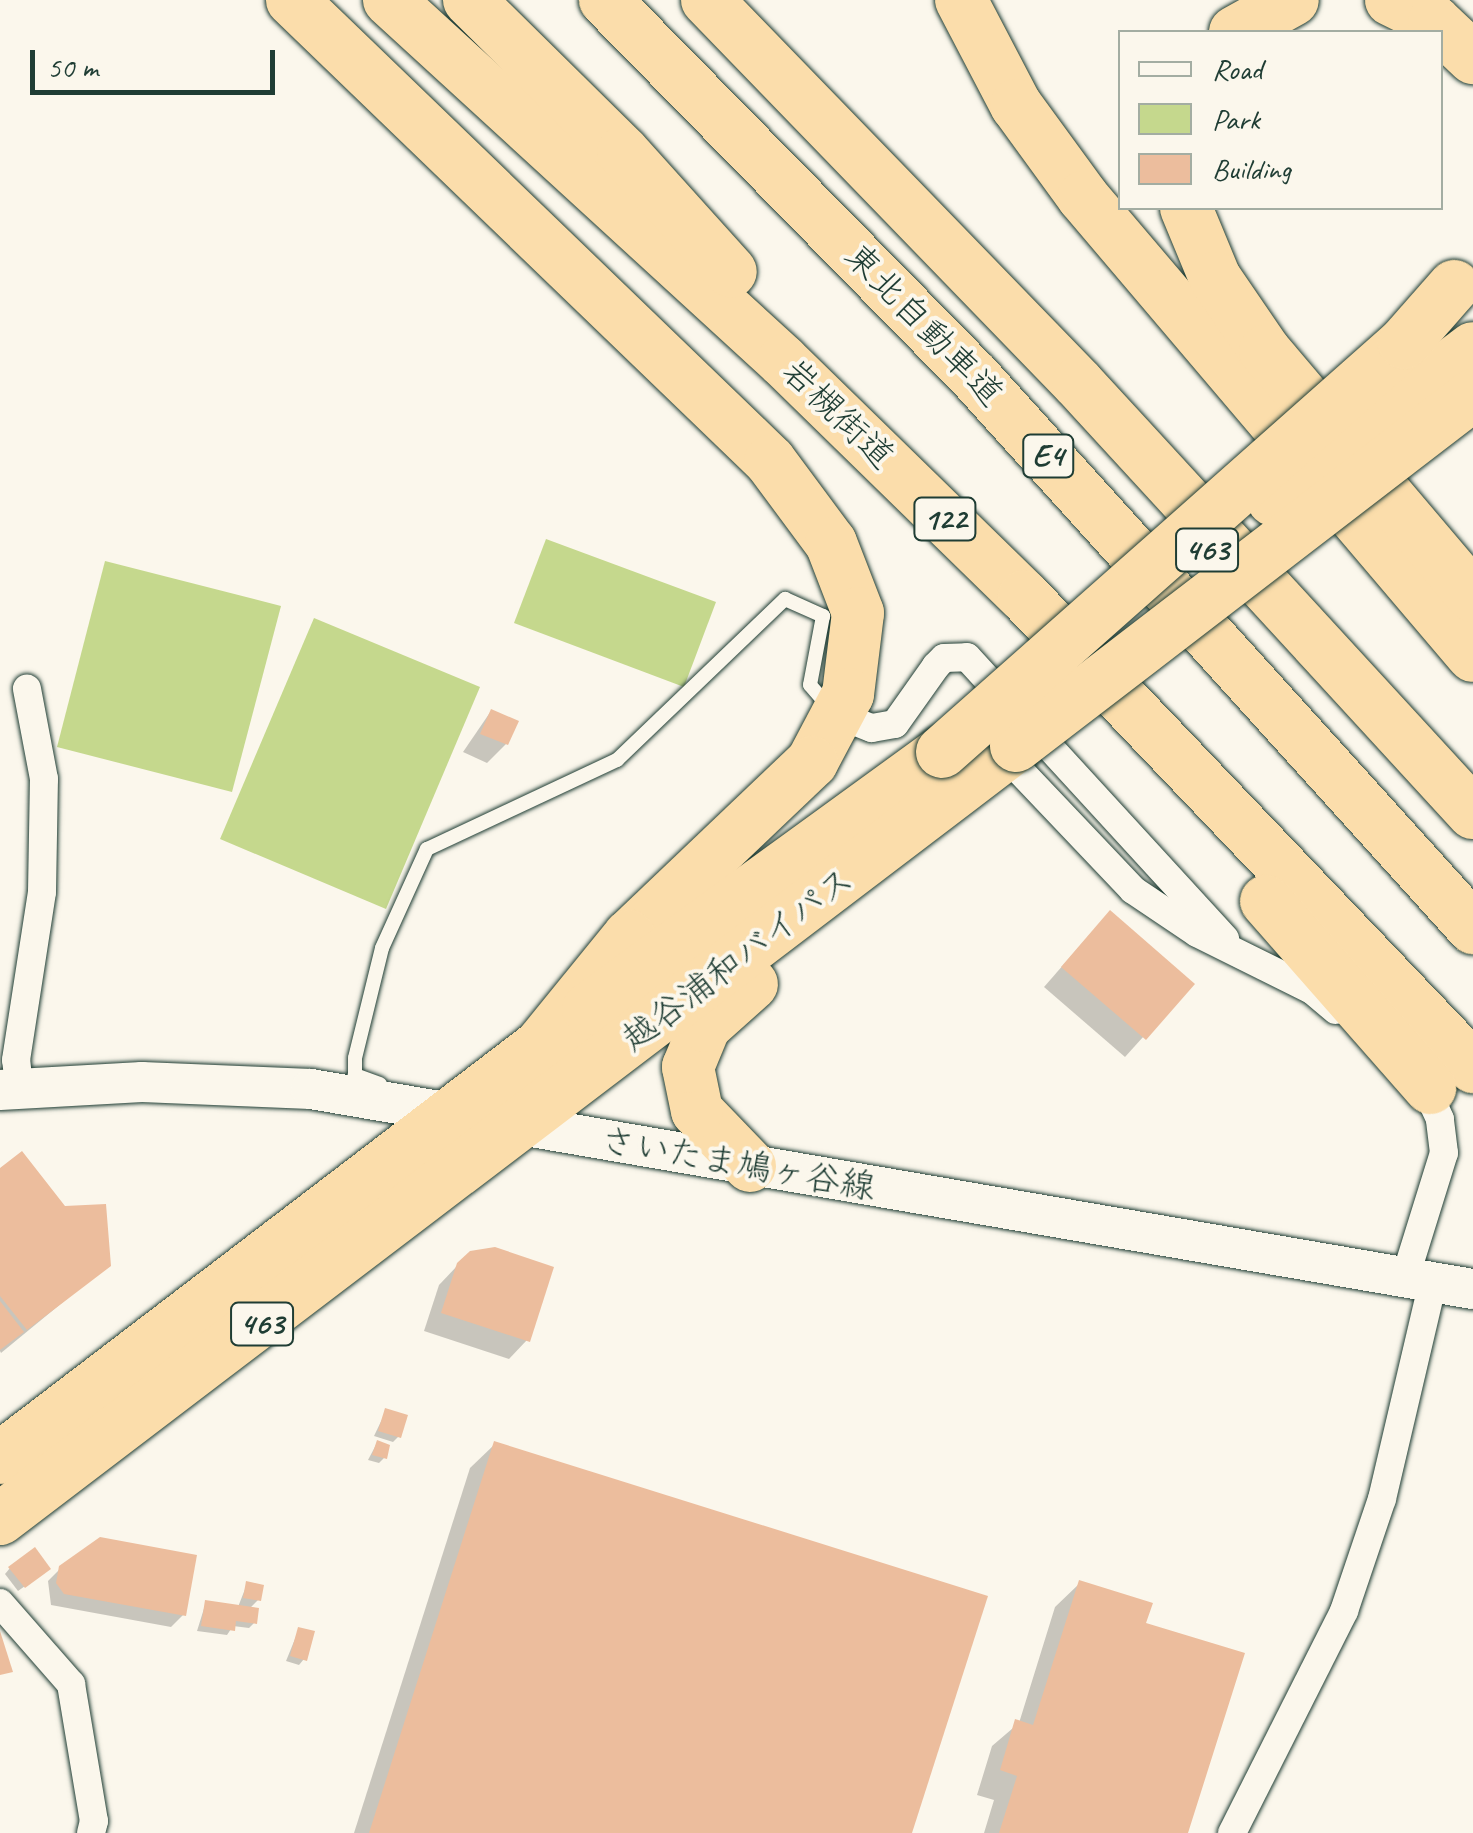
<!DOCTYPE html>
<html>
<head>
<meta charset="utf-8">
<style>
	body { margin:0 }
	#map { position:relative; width:1473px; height:1833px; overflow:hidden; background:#fbf7ec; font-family:Caveat,"Klee One",sans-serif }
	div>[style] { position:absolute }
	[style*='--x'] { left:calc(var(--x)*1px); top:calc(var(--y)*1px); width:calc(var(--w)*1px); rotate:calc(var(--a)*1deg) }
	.green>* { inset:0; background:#c5d88d }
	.shadow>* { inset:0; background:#0003 }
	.building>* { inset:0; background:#ecbd9d }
	.roads { filter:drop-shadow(0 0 2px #1f3d34) drop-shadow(0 0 2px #1f3d34) }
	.lane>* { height:14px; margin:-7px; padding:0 7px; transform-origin:7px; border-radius:7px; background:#fbf7ec }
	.street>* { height:28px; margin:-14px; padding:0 14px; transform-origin:14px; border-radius:14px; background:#fbf7ec }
	.secondary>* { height:40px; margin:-20px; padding:0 20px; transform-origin:20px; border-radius:20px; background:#fbf7ec }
	.highway>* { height:52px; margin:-26px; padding:0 26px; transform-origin:26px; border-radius:26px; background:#fbddab }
	.bridges { filter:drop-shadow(0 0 2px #1f3d34) drop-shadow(0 0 2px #1f3d34) }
	.highway-bridge>* { height:52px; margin:-26px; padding:0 26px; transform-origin:26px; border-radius:26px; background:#fbddab }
	span { translate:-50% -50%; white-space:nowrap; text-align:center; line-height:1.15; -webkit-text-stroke:8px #fbf7ec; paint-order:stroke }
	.shield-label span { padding:2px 8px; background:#fbf7ec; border:2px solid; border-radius:8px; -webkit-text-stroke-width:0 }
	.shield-label { font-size:32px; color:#1f3d34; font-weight:700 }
	.street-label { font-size:35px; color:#1f3d34 }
	.legend { position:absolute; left:1118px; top:30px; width:325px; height:180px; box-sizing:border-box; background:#fbf7ec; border:2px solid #a3ada2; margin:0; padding:12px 18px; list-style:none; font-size:30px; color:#1f3d34 }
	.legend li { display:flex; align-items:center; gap:20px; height:50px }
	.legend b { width:50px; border:2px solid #a3ada2 }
	.scale { position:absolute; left:30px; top:50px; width:245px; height:45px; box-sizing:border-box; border:5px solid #1f3d34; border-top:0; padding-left:12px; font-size:30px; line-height:35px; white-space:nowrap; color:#1f3d34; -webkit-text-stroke:8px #fbf7ec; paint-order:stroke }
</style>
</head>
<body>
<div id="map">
	<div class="green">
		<i style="clip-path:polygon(546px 539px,716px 602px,684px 687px,514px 623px)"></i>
		<i style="clip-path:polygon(105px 561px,281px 606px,232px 792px,57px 747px)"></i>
		<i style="clip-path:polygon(314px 618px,480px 687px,386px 909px,220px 839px)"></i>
	</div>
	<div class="shadow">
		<i style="clip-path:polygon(491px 711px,506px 744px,487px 763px,463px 752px)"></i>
		<i style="clip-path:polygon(1092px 932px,1191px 984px,1125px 1057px,1044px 987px)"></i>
		<i style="clip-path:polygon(0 1171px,108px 1265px,1px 1353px,0 1351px)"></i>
		<i style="clip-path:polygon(458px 1265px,527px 1340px,509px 1359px,424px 1331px,439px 1285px)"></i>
		<i style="clip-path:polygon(386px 1411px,399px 1436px,393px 1442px,374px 1436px)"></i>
		<i style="clip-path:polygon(377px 1443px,384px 1458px,379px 1463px,368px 1460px)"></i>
		<i style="clip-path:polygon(495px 1444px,909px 1833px,354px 1833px,470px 1468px)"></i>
		<i style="clip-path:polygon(10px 1568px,42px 1574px,18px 1591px,5px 1574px)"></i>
		<i style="clip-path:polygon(61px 1568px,183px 1615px,171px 1627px,51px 1605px,48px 1581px)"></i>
		<i style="clip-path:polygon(1080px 1583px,1186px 1833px,984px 1833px,994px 1800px,977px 1795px,992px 1746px,1019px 1723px,1055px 1607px)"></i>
		<i style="clip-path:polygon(247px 1584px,258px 1600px,249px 1609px,254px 1623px,249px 1628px,233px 1626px,227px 1635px,197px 1631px,206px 1602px,238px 1607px)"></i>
		<i style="clip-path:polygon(299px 1629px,304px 1659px,299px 1665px,286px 1661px)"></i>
	</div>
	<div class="building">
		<i style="clip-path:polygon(491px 709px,519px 721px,508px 745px,480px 734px)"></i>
		<i style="clip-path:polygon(1110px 910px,1195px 984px,1146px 1040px,1061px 967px)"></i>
		<i style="clip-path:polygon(22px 1151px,65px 1206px,106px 1204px,111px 1266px,27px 1330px,0 1296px,0 1168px)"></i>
		<i style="clip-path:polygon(495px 1247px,554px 1267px,530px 1342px,441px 1313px,457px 1263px,470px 1251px)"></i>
		<i style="clip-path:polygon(0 1301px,24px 1332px,0 1350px)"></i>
		<i style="clip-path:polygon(385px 1408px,408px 1415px,401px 1438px,378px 1431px)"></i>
		<i style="clip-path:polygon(377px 1440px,390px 1445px,387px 1459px,372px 1455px)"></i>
		<i style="clip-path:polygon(494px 1441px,988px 1596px,912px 1833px,369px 1833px)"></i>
		<i style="clip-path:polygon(100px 1537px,197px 1555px,186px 1616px,64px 1594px,56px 1583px,59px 1566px)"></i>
		<i style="clip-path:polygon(35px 1547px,51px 1569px,25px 1588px,8px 1567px)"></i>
		<i style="clip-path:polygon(1079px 1580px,1153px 1603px,1146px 1623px,1245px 1653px,1188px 1833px,999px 1833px,1017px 1776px,1000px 1770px,1015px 1719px,1033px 1725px)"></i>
		<i style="clip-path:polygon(246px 1581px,264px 1585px,261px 1601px,243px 1598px)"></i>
		<i style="clip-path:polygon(205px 1600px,259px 1608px,257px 1624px,236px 1621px,235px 1631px,201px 1626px)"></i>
		<i style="clip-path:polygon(298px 1627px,315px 1631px,307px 1661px,290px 1656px)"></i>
		<i style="clip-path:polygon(0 1631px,13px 1672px,0 1675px)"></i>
	</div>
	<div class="roads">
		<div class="lane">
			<i style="--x:380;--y:1084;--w:27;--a:-160"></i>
			<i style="--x:355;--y:1075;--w:17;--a:-90"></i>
			<i style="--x:355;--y:1058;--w:113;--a:-76.2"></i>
			<i style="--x:382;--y:948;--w:109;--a:-65.6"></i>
			<i style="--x:427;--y:849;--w:210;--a:-25.1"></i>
			<i style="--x:617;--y:760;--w:233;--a:-43.8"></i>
			<i style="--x:785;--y:599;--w:42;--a:24.1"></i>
			<i style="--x:823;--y:616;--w:70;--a:100.7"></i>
			<i style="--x:810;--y:685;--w:29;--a:49"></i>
		</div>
		<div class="street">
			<i style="--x:839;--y:715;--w:35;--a:22"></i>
			<i style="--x:872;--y:728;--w:23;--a:-10"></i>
			<i style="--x:895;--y:724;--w:71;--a:-54.7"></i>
			<i style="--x:936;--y:666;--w:11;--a:-45"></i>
			<i style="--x:944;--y:658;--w:23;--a:-2"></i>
			<i style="--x:967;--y:657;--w:382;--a:47.5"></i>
			<i style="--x:1005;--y:755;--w:186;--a:46.5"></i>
			<i style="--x:1133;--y:890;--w:77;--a:33.9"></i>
			<i style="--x:1197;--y:933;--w:128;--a:26.4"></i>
			<i style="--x:1312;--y:990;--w:31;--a:40"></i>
			<i style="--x:19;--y:1087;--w:27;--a:-96"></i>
			<i style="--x:16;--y:1060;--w:170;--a:-81.2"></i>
			<i style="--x:42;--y:892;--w:113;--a:-89"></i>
			<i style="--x:44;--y:779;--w:92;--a:-100.7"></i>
			<i style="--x:1405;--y:1278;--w:131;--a:-72.7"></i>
			<i style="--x:1444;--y:1153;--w:34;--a:-97"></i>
			<i style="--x:1440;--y:1119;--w:41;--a:-114.7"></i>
			<i style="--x:0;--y:1603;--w:108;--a:48.8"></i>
			<i style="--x:71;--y:1684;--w:139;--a:80.5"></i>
			<i style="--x:94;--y:1821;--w:12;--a:104"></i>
			<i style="--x:1232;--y:1833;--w:249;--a:-63.2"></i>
			<i style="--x:1344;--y:1611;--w:118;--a:-71.3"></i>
			<i style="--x:1382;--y:1499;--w:223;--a:-76.8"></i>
		</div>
		<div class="secondary">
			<i style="--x:0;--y:1090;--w:142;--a:-3.2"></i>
			<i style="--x:142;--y:1082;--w:169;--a:2.4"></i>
			<i style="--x:311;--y:1089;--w:1179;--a:9.77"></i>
		</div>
		<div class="highway">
			<i style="--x:292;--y:0;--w:664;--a:43.96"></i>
			<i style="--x:770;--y:461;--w:102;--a:53.4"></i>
			<i style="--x:831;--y:543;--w:75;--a:68.9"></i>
			<i style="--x:858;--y:613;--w:82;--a:97"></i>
			<i style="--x:848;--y:694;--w:77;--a:117.9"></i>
			<i style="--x:812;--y:762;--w:253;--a:136.4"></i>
			<i style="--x:629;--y:936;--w:138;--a:129.1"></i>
			<i style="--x:389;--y:0;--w:534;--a:42.5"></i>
			<i style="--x:783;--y:361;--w:337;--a:44.3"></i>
			<i style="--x:1024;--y:596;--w:651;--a:46.37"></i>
			<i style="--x:469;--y:0;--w:216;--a:44.6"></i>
			<i style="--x:623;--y:152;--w:161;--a:48"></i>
			<i style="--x:605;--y:0;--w:528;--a:45.54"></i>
			<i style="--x:975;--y:377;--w:743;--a:47.89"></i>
			<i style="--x:707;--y:0;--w:533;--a:45.91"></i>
			<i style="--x:1078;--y:383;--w:584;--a:47.43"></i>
			<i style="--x:961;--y:0;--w:119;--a:62.4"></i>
			<i style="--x:1016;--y:105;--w:114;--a:53.9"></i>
			<i style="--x:1083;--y:197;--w:602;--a:49.65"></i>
			<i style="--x:1391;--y:0;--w:48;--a:26"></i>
			<i style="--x:1434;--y:21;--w:54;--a:43.5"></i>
			<i style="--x:1235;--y:32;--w:66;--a:-28.9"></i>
			<i style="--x:1186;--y:208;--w:76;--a:67.5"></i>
			<i style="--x:1215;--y:278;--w:88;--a:55.6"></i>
			<i style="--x:1265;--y:351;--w:321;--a:49.7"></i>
			<i style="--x:1266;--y:901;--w:249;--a:48.7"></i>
			<i style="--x:750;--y:1166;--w:76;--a:-133.9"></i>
			<i style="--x:697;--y:1111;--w:45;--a:-101.6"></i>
			<i style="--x:688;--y:1067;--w:44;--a:-67.5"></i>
			<i style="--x:705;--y:1026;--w:63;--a:-41.8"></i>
			<i style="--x:0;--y:1458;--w:740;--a:-37.37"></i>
			<i style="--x:588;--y:1009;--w:437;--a:-36"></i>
			<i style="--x:0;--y:1519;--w:1277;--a:-37.26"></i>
		</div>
	</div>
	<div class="bridges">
		<div class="highway-bridge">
			<i style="--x:1273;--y:500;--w:251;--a:-37.2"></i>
			<i style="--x:1016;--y:746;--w:576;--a:-37.53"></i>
			<i style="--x:942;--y:752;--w:617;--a:-41.52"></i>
			<i style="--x:1404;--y:343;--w:76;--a:-48.7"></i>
		</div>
	</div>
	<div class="shield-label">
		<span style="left:1048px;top:456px">E4</span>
		<span style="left:945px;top:519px">122</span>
		<span style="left:1207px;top:550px">463</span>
		<span style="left:262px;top:1324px">463</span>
	</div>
	<div class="street-label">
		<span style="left:924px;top:325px;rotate:46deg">東北自動車道</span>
		<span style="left:838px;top:414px;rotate:44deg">岩槻街道</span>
		<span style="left:738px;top:959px;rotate:-37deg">越谷浦和バイパス</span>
		<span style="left:738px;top:1164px;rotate:10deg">さいたま鳩ヶ谷線</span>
	</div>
	<ul class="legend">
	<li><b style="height:12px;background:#fbf7ec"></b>Road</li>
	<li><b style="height:28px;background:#c5d88d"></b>Park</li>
	<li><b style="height:28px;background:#ecbd9d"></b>Building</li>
	</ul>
	<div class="scale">50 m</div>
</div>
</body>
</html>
